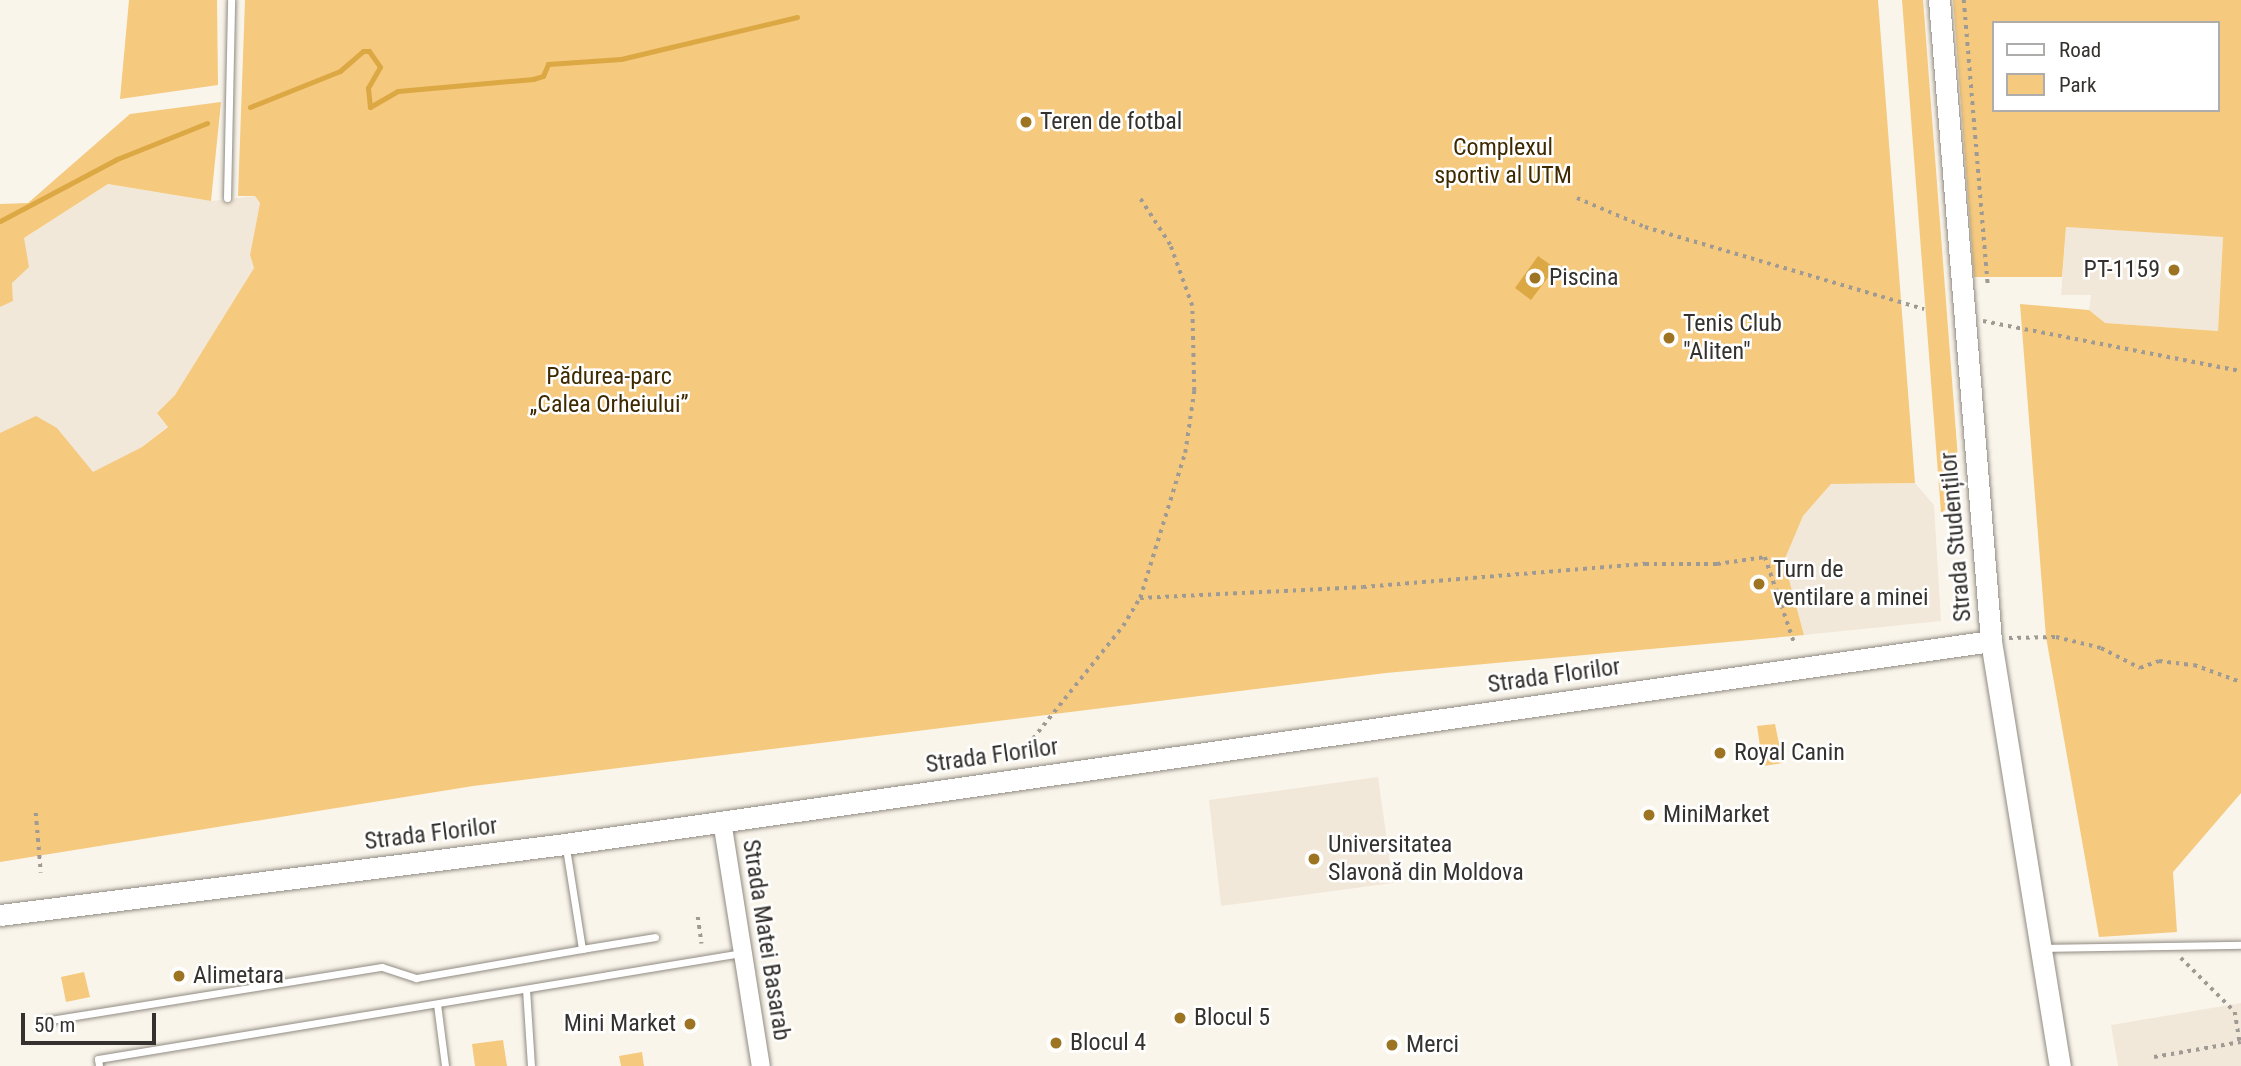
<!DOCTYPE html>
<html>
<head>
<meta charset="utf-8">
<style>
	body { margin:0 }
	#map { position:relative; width:2241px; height:1066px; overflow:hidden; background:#faf5eb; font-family:"Roboto Condensed",sans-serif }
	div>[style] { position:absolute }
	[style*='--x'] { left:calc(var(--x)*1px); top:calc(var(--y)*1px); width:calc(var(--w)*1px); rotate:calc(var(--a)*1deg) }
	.built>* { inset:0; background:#f2e8d9 }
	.green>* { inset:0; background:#f5c97e }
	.water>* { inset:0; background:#dca844 }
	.stream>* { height:5px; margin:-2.5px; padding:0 2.5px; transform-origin:2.5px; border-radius:2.5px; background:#dca844 }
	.path>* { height:3.5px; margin-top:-1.75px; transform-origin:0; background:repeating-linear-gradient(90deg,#9f9b94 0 3.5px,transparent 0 8.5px) }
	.roads { filter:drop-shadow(0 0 2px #908b82) drop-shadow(0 0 2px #908b82) }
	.service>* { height:7px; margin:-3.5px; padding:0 3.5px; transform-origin:3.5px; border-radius:3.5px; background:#fff }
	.tertiary>* { height:18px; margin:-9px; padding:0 9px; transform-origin:9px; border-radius:9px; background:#fff }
	.secondary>* { height:21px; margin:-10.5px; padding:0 10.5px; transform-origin:10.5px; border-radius:10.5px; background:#fff }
	.dots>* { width:19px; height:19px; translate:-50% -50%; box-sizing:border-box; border:4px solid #fff; border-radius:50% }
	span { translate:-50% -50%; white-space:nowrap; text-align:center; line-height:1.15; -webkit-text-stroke:5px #fff; paint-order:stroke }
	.poi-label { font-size:24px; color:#34312e }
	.left { translate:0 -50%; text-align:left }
	.right { translate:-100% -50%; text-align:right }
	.park-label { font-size:24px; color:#3f2a00 }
	.street-label { font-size:24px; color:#34312e }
	.legend { position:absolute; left:1992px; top:21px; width:228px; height:91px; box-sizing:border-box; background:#fff; border:2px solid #aeadab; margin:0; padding:9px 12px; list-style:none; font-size:21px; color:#34312e }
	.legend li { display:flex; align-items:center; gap:14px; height:35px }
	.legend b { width:35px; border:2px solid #aeadab }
	.scale { position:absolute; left:21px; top:1013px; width:135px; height:32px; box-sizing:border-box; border:4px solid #34312e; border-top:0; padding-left:9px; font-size:21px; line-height:24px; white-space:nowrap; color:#34312e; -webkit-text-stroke:5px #fff; paint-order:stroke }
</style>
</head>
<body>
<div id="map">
	<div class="built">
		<i style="clip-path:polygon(108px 184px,211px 201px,255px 196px,260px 203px,250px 255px,254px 268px,175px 395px,157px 413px,168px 426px,142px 447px,93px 473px,57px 428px,0 433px,0 307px,13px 301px,12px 283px,24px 238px)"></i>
		<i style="clip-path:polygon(2066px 227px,2223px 236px,2218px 331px,2104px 323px,2089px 310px,2091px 295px,2061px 295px)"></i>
		<i style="clip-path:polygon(1915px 483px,1934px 505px,1941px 621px,1804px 635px,1784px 561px,1803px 516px,1831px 484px)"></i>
		<i style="clip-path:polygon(1378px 777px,1393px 883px,1221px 906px,1209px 800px)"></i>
		<i style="clip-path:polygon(2241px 1003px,2241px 1066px,2118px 1066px,2111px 1025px)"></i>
	</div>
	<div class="green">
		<i style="clip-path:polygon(129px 0,217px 0,218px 85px,120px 99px)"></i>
		<i style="clip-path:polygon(245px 0,1878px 0,1915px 483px,1831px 484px,1803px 516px,1784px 561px,1804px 635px,1386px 673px,473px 786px,0 862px,0 433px,36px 416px,57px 428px,93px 472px,142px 447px,168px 427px,157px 413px,175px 395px,254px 268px,250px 255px,260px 203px,255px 196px,238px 196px)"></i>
		<i style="clip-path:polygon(1902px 0,1923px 0,1961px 498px,1941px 513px)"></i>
		<i style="clip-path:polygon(evenodd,1953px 0,2241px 0,2241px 793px,2173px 872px,2177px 932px,2099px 937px,2046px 637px,2020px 304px,2089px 310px,2105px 323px,2218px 331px,2223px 237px,2066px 227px,2062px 277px,1974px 277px,1953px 0,1994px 23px,2218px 23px,2218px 110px,1994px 110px,1994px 23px)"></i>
		<i style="clip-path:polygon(221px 102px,211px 201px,108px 184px,24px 238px,29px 267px,12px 283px,13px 301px,0 307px,0 204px,28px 203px,130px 114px)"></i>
		<i style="clip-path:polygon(1775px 724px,1783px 763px,1763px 766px,1757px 726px)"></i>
		<i style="clip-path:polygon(84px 972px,90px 997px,66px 1002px,61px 977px)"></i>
		<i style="clip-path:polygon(503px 1040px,507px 1066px,475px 1066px,472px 1044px)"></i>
		<i style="clip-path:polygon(642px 1052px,644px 1066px,621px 1066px,619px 1056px)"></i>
	</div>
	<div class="water">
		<i style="clip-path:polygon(1538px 256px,1555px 268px,1531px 300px,1515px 288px)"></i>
	</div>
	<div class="stream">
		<i style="--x:250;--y:107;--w:97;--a:-21.8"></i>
		<i style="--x:340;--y:71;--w:30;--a:-41"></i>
		<i style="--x:363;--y:51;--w:6;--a:0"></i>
		<i style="--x:369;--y:51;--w:19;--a:55"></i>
		<i style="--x:380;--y:67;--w:24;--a:120"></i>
		<i style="--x:368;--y:88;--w:19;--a:84"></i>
		<i style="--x:370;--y:107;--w:32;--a:-30"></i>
		<i style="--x:398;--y:91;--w:136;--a:-5.1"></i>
		<i style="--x:533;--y:79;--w:10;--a:-17"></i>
		<i style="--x:543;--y:76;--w:13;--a:-67"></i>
		<i style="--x:548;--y:64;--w:73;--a:-3.9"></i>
		<i style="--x:621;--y:59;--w:181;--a:-13.4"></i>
		<i style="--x:0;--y:221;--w:132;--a:-27.9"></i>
		<i style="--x:117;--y:159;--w:97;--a:-21.8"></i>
	</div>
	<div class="path">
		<i style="--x:1964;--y:0;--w:286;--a:85.2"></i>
		<i style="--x:1577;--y:198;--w:74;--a:23.1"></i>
		<i style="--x:1645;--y:227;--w:291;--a:16.4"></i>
		<i style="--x:1983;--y:321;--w:263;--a:11"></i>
		<i style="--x:1140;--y:598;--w:223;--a:-2.8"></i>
		<i style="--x:1363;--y:587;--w:283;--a:-4.7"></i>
		<i style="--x:1645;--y:564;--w:72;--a:0"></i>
		<i style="--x:1717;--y:564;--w:49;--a:-8.3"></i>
		<i style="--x:1765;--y:557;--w:93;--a:71.2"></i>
		<i style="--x:2009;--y:638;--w:47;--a:-1.2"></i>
		<i style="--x:2056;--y:637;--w:46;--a:13.7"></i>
		<i style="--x:2101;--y:648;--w:44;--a:27.1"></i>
		<i style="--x:2140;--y:668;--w:20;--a:-20"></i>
		<i style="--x:2159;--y:661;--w:35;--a:7"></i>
		<i style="--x:2194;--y:665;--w:50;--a:19.9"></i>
		<i style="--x:1022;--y:752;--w:161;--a:-51.3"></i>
		<i style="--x:1123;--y:626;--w:33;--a:-59"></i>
		<i style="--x:1140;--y:598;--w:152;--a:-72.8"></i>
		<i style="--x:1185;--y:453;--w:63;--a:-81.7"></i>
		<i style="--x:1194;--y:391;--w:85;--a:-91.3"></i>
		<i style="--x:1192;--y:306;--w:65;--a:-109.8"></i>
		<i style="--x:1170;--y:245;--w:57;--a:-122.9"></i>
		<i style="--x:36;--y:813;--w:60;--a:85.2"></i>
		<i style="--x:698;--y:917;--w:27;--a:82"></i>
		<i style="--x:2181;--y:958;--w:76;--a:45"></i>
		<i style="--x:2235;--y:1012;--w:30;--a:81"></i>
		<i style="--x:2154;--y:1057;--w:88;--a:-9.8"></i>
	</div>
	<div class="roads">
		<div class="service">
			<i style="--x:227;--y:198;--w:198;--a:-88.8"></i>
			<i style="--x:2042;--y:948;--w:199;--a:-0.9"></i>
			<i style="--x:582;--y:949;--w:74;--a:-9.3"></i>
			<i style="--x:526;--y:989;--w:77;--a:86.3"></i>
			<i style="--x:437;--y:1004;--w:63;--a:82.6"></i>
			<i style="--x:44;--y:1021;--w:342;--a:-9.1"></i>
			<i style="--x:382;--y:967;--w:36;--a:18"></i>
			<i style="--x:416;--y:978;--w:169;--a:-9.9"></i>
			<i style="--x:582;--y:949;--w:102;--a:-99"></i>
			<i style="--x:99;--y:1066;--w:7;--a:-98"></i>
			<i style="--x:98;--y:1059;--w:653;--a:-9.35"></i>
		</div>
		<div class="tertiary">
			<i style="--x:722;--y:821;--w:248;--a:81"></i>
		</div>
		<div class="secondary">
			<i style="--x:1939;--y:0;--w:643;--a:85.36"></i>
			<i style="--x:1991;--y:641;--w:431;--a:80.8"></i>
			<i style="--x:0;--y:915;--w:569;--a:-7.16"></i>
			<i style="--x:565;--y:844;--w:1440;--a:-8.1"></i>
		</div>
	</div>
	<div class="dots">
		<i style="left:1026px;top:122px;background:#9d7422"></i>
		<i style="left:2174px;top:270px;background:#9d7422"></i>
		<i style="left:1535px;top:278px;background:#9d7422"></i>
		<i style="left:1669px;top:338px;background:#9d7422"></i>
		<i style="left:1759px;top:584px;background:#9d7422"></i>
		<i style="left:1720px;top:753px;background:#9d7422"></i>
		<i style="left:1649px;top:815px;background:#9d7422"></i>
		<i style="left:1314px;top:859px;background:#9d7422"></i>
		<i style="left:179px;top:976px;background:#9d7422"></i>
		<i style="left:1180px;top:1018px;background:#9d7422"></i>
		<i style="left:690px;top:1024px;background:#9d7422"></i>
		<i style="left:1056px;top:1043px;background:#9d7422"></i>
		<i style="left:1392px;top:1045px;background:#9d7422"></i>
	</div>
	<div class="poi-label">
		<span class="left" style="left:1040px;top:122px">Teren de fotbal</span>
		<span class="right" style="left:2160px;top:270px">PT-1159</span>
		<span class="left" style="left:1549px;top:278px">Piscina</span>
		<span class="left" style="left:1683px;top:338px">Tenis Club<br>"Aliten"</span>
		<span class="left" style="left:1773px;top:584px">Turn de<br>ventilare a minei</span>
		<span class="left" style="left:1734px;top:753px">Royal Canin</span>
		<span class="left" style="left:1663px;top:815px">MiniMarket</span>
		<span class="left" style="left:1328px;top:859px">Universitatea<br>Slavonă din Moldova</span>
		<span class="left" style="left:193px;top:976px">Alimetara</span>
		<span class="left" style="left:1194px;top:1018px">Blocul 5</span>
		<span class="right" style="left:676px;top:1024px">Mini Market</span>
		<span class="left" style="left:1070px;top:1043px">Blocul 4</span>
		<span class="left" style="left:1406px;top:1045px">Merci</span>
	</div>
	<div class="park-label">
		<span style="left:1503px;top:162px">Complexul<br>sportiv al UTM</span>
		<span style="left:609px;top:391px">Pădurea-parc<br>„Calea Orheiului”</span>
	</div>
	<div class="street-label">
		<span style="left:1956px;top:537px;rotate:-95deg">Strada Studenților</span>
		<span style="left:1554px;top:676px;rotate:-8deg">Strada Florilor</span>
		<span style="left:992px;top:756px;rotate:-8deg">Strada Florilor</span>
		<span style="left:431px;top:834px;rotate:-7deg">Strada Florilor</span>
		<span style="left:766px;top:940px;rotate:81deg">Strada Matei Basarab</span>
	</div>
	<ul class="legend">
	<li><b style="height:9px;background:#fff"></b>Road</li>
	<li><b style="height:19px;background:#f5c97e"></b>Park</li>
	</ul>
	<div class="scale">50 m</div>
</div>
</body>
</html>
